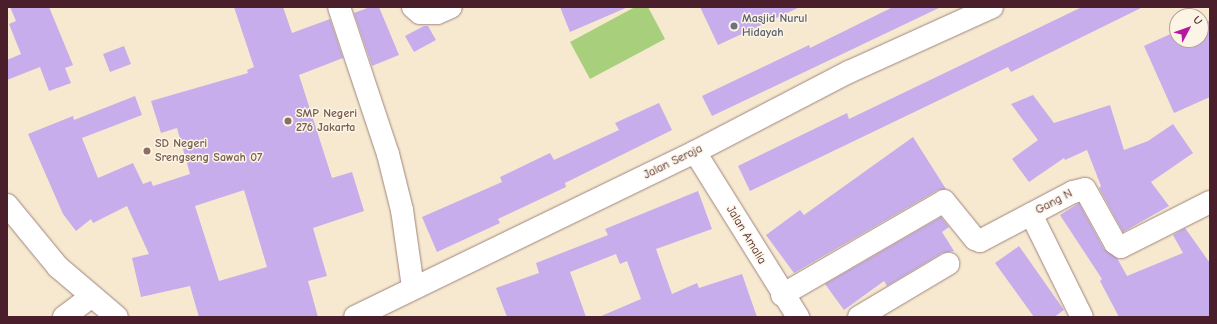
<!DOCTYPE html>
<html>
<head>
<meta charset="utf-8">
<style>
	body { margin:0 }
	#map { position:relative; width:1217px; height:324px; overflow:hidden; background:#f6e9d0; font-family:"Comic Neue",sans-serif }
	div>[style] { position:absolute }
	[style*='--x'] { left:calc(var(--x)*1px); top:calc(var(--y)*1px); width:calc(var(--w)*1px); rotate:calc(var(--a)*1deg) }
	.green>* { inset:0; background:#a8d07c }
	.building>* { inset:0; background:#c7adec }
	.roads { filter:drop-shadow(0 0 1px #a0847e) drop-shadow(0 0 1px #a0847e) }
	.minor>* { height:22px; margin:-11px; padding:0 11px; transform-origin:11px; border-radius:11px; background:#fff }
	.dots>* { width:11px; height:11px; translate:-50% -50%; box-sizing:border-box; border:2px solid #fcf5e5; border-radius:50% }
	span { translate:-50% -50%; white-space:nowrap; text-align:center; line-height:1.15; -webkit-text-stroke:3px #fcf5e5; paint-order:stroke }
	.worship-label { font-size:12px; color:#5b616d; font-weight:700 }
	.left { translate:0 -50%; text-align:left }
	.education-label { font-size:12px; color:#785e54; font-weight:700 }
	.street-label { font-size:12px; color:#4a1f2b }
	.frame { position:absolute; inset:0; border:8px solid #4a1f2b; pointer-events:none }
	.north { position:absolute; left:1169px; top:8px; width:40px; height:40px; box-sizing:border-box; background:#fcf5e5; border:1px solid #b59f9b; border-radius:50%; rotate:49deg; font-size:11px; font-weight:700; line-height:16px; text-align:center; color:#4a1f2b }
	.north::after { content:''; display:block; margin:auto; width:14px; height:18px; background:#b5179e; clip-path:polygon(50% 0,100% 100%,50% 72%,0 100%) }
</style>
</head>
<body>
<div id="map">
	<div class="green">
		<i style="clip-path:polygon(635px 7px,648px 7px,665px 39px,590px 79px,570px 42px)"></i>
	</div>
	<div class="building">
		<i style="clip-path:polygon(10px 7px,49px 7px,73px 65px,65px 68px,71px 83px,49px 91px,40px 67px,7px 80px,7px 60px,21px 54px,9px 24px,16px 21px)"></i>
		<i style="clip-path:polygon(evenodd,234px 7px,283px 7px,292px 33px,330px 19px,343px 58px,299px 75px,332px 178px,352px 172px,364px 211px,313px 228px,327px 276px,308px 281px,318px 317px,199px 317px,190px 286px,141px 297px,132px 258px,149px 254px,127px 206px,93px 223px,91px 219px,76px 231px,63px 214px,28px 134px,73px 116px,74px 120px,135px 96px,142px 115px,82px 138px,98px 178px,133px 163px,143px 184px,151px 181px,153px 186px,190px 174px,177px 128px,161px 133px,151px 101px,248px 73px,247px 70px,254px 67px,234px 7px,244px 190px,267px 267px,219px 281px,195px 206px,244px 190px)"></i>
		<i style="clip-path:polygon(370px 7px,379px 7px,399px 55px,372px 66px,354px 13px)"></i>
		<i style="clip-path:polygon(560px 7px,628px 7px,570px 32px)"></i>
		<i style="clip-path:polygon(700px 7px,800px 7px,718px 45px)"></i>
		<i style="clip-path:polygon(893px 7px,941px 7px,712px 116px,702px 96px,809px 45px,810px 48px)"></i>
		<i style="clip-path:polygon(1082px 7px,1143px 7px,1011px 72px,1008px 67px,750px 191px,738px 166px,847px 113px,849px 119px)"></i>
		<i style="clip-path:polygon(1210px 20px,1210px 97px,1174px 113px,1144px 46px,1177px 31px,1177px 40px,1201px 40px,1201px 25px)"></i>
		<i style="clip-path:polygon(424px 26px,428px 26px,436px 40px,414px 52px,405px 36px)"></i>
		<i style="clip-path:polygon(124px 46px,131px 64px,110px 72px,103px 54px)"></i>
		<i style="clip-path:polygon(1033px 95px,1054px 123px,1110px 105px,1124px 150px,1148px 141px,1173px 124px,1193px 153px,1151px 182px,1169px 206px,1123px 232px,1099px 188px,1101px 186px,1087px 150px,1065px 160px,1064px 158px,1029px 182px,1012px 159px,1038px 140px,1011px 104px)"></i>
		<i style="clip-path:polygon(659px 103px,672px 130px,565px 183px,566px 187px,498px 219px,500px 223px,437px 252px,422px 217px,502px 182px,500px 177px,550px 153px,554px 160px,619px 130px,615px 123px)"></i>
		<i style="clip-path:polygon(913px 137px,946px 189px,938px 190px,794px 273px,766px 235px,800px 210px,804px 215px)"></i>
		<i style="clip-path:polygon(698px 191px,712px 229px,656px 249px,672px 294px,697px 283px,699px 288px,742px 274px,757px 317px,599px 317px,641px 299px,627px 261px,620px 264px,616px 254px,570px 272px,586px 317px,507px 317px,496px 288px,539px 273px,536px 263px,608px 235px,605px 229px)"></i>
		<i style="clip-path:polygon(1079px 203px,1104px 249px,1117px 258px,1127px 276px,1183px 253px,1173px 235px,1185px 228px,1210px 263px,1210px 317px,1119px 317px,1100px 281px,1102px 279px,1060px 215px)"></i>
		<i style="clip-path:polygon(941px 217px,949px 227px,942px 232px,954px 251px,942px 253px,887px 286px,884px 281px,844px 310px,825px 284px)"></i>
		<i style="clip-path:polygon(1019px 246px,1064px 310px,1054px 317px,1034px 317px,995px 263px)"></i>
	</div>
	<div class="roads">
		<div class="minor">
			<i style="--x:339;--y:7;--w:155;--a:71.6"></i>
			<i style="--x:388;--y:154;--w:58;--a:76"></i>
			<i style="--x:402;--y:210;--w:78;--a:81.9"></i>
			<i style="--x:413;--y:7;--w:9;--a:41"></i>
			<i style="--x:420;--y:13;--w:17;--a:0"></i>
			<i style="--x:437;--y:13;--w:15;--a:-23"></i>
			<i style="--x:695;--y:152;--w:195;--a:58"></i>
			<i style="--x:7;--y:205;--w:80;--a:50.6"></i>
			<i style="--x:58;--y:267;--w:77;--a:40.3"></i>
			<i style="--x:1031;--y:214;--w:115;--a:63.7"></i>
			<i style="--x:782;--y:295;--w:187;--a:-30.1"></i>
			<i style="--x:944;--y:201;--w:49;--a:50.8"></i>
			<i style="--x:975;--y:239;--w:5;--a:22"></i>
			<i style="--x:980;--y:241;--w:105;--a:-27.8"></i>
			<i style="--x:1073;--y:192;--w:12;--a:-14"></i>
			<i style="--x:1085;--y:189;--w:62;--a:60.9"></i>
			<i style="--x:1115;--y:243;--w:7;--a:34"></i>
			<i style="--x:1121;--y:247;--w:100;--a:-26.8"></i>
			<i style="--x:64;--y:317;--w:35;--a:-37"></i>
			<i style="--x:355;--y:317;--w:378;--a:-25.9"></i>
			<i style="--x:695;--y:152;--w:174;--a:-27.5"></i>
			<i style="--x:849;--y:72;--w:157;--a:-24.4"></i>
			<i style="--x:859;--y:317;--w:104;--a:-30.8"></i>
		</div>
	</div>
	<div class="dots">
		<i style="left:734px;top:26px;background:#6b7280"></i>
		<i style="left:288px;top:121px;background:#8d6e63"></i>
		<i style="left:147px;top:151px;background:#8d6e63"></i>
	</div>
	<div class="worship-label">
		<span class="left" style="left:742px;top:26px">Masjid Nurul<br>Hidayah</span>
	</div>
	<div class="education-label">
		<span class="left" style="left:296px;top:121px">SMP Negeri<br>276 Jakarta</span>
		<span class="left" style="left:155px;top:151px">SD Negeri<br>Srengseng Sawah 07</span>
	</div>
	<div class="street-label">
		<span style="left:673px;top:162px;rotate:-26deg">Jalan Seroja</span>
		<span style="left:1054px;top:202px;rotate:-28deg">Gang N</span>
		<span style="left:746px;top:235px;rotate:59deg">Jalan Amalia</span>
	</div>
	<div class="frame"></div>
	<div class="north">U</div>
</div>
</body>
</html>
